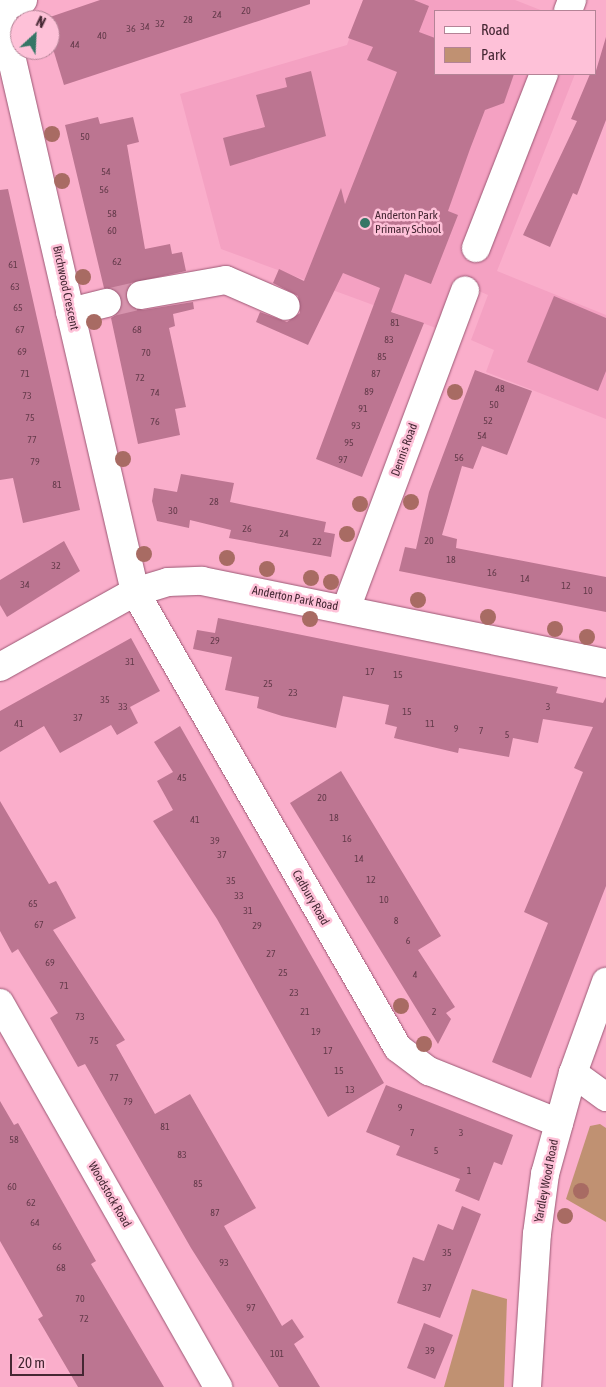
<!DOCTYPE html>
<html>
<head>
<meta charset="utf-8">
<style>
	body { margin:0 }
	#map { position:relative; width:606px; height:1387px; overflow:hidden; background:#faaecb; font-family:"Asap Condensed",sans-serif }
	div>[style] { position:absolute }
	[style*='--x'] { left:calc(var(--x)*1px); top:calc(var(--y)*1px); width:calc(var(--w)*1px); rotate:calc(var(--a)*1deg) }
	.built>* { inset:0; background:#f4a1c2 }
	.green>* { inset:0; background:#c09172 }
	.building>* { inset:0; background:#bc7591 }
	.minor-tunnel>* { height:28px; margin-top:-14px; transform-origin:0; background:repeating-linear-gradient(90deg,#d693ad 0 28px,transparent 0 42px) }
	.roads { filter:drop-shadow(0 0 1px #9b5874) drop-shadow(0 0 1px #9b5874) }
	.minor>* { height:28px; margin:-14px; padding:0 14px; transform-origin:14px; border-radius:14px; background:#fff }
	.trees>* { width:16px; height:16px; margin:-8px; border-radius:50%; background:#a86b63 }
	.dots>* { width:14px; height:14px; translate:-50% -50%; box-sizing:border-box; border:2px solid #fec1d8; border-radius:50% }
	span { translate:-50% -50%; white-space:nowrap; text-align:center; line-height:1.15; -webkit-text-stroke:5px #fec1d8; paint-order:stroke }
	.number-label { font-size:10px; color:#633a4a }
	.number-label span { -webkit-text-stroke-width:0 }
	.poi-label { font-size:12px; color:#452733 }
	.left { translate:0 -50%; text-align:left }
	.street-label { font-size:12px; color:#452733 }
	.legend { position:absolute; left:434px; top:10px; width:162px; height:65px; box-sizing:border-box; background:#fec1d8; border:1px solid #b48396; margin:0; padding:6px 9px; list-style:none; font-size:15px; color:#452733 }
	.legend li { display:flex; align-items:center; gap:10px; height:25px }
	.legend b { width:25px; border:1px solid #b48396 }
	.north { position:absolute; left:10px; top:10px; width:50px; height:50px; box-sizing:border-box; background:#fec1d8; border:1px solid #b48396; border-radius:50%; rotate:25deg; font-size:14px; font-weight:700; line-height:20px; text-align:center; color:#452733 }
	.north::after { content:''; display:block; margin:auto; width:18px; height:22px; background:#357666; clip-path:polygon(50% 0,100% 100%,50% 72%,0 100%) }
	.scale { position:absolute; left:10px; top:1354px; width:74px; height:22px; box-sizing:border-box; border:2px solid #452733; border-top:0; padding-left:6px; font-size:15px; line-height:18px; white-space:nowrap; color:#452733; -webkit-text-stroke:4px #fec1d8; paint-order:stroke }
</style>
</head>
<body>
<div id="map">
	<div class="built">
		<i style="clip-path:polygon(363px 0,515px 0,543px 11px,435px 11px,435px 74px,575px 74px,497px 271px,606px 315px,606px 419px,486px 372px,494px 350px,471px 340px,488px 295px,453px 280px,436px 328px,221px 249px,180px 94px,347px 45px)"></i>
	</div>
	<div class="green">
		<i style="clip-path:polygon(600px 1124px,606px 1128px,606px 1222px,566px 1199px,590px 1126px)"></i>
		<i style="clip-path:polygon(472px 1289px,507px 1299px,504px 1387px,444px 1387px)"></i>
	</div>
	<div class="building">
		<i style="clip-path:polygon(100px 0,310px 0,310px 4px,64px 85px,50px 39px,50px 17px)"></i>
		<i style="clip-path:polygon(363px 0,414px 0,429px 6px,419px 32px,435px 38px,435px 74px,514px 74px,504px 103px,485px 110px,470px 149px,448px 211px,458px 215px,431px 284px,405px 274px,391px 312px,424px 323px,362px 477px,316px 459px,380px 288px,343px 273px,308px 345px,256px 322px,260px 312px,287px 322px,300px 313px,298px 296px,273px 283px,279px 269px,304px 281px,341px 188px,345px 204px,397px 72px,367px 60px,373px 47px,348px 38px)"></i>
		<i style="clip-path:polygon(606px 37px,606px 120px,577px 195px,573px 193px,550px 247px,523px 235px,577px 121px,571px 119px,590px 74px,595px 74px)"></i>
		<i style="clip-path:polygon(311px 71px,326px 136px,230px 166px,223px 138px,265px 127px,256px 95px,287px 87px,285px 78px)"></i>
		<i style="clip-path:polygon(98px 117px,100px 124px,133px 117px,139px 142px,127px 145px,145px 249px,170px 244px,172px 254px,182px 252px,186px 271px,131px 283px,126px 290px,129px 305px,143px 310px,193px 302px,194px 309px,173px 314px,175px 326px,169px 328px,186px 407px,175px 409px,180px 435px,138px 444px,111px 318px,118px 314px,122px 300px,118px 292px,104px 288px,65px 125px)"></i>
		<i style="clip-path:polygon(8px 189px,80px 510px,23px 523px,13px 478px,0 480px,0 190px)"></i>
		<i style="clip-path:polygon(554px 296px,606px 318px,606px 371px,598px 391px,527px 362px)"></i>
		<i style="clip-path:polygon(475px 370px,532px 391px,507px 455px,482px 446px,473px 469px,462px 466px,442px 535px,457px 539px,456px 548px,606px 577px,606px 612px,399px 571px,405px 547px,416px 549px,429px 492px)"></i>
		<i style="clip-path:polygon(181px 474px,234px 483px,230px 502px,326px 522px,324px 532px,335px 534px,331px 557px,229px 538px,231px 530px,190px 520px,189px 528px,157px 521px,152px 501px,154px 488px,177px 492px)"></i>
		<i style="clip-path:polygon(64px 541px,80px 571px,7px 617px,0 605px,0 580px)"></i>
		<i style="clip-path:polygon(218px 618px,558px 687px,556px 693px,603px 703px,606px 697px,606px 886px,531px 1078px,492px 1062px,548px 923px,524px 912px,583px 772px,574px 768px,593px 727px,543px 719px,538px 743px,513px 738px,509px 757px,459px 748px,458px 753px,394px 738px,397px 727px,385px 724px,389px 705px,343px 696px,336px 728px,282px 716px,257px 708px,259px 697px,225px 690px,232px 657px,193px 649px,197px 630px,215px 633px)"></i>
		<i style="clip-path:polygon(131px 638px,160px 691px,130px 707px,138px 723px,117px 735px,111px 725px,60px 753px,44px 726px,0 752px,0 711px)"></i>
		<i style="clip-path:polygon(180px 726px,384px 1083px,328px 1117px,217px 919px,153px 821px,173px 810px,157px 781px,173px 772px,154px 742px)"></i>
		<i style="clip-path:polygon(341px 771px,441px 936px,418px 950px,455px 1007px,446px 1013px,451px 1019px,438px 1044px,290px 803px)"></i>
		<i style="clip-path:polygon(0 801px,49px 884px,56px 881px,76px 918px,53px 930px,125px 1040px,116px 1045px,155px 1114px,190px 1094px,256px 1208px,224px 1226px,282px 1326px,292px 1319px,304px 1337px,294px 1344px,320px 1387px,279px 1387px,191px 1248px,85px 1064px,78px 1067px,50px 1018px,58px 1013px,18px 949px,12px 953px,0 931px)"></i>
		<i style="clip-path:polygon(386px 1085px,513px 1135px,502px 1165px,494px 1162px,479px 1201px,455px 1191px,460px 1179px,396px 1155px,400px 1146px,366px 1132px)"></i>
		<i style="clip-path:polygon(0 1101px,14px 1125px,18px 1123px,96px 1261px,91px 1264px,164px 1387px,78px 1387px,44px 1329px,38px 1319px,43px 1316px,0 1241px)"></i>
		<i style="clip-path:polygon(462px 1206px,481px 1214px,440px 1318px,397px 1303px,413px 1257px,424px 1261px,438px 1224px,453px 1230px)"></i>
		<i style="clip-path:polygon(424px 1323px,453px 1335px,435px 1379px,407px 1368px)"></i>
	</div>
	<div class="minor-tunnel">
		<i style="--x:107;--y:303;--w:35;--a:-13"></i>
	</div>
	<div class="roads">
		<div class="minor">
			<i style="--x:23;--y:0;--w:24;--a:161"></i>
			<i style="--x:0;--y:8;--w:599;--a:76.98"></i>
			<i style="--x:135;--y:592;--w:526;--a:60.03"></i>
			<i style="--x:398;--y:1048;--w:39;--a:37"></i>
			<i style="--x:429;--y:1071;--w:140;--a:21.8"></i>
			<i style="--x:568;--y:11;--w:12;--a:-70"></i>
			<i style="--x:476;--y:248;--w:187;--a:-68.7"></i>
			<i style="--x:141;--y:295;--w:86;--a:-10"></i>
			<i style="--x:226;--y:280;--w:65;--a:23.4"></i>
			<i style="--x:70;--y:312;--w:38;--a:-14"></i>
			<i style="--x:346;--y:609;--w:340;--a:-69.5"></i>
			<i style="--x:0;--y:667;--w:154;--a:-29.1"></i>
			<i style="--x:135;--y:592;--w:34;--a:-17"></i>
			<i style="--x:168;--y:582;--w:34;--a:-2"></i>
			<i style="--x:202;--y:581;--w:412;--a:11.5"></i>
			<i style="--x:0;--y:1003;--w:442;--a:60.4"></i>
			<i style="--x:573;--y:1073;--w:41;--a:36"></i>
			<i style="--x:527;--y:1387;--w:153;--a:-86.3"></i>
			<i style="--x:537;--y:1234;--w:61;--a:-82.4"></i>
			<i style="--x:545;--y:1174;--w:105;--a:-74.5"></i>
			<i style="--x:573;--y:1073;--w:97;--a:-70.1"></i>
		</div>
	</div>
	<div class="trees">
		<i style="left:52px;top:134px"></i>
		<i style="left:62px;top:181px"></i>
		<i style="left:83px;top:277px"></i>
		<i style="left:94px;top:322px"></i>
		<i style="left:455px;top:392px"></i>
		<i style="left:123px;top:459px"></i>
		<i style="left:411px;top:502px"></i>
		<i style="left:360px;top:504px"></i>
		<i style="left:347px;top:534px"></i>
		<i style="left:144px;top:554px"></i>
		<i style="left:227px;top:558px"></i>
		<i style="left:267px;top:569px"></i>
		<i style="left:311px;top:578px"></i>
		<i style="left:331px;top:582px"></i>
		<i style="left:418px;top:600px"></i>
		<i style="left:488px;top:617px"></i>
		<i style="left:310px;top:619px"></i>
		<i style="left:555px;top:629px"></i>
		<i style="left:587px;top:637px"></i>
		<i style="left:401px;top:1006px"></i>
		<i style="left:424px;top:1044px"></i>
		<i style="left:581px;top:1191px"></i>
		<i style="left:565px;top:1216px"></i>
	</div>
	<div class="dots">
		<i style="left:365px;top:223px;background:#357666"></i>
	</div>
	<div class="number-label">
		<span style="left:246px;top:11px">20</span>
		<span style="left:217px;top:15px">24</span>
		<span style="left:188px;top:20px">28</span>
		<span style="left:160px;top:24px">32</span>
		<span style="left:145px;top:27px">34</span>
		<span style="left:131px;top:29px">36</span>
		<span style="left:102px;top:36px">40</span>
		<span style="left:75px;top:45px">44</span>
		<span style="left:85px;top:137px">50</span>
		<span style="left:106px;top:172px">54</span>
		<span style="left:104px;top:190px">56</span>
		<span style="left:112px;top:214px">58</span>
		<span style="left:112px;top:231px">60</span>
		<span style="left:117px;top:262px">62</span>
		<span style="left:13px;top:265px">61</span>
		<span style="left:15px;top:287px">63</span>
		<span style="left:18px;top:308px">65</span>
		<span style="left:395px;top:323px">81</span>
		<span style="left:20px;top:330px">67</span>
		<span style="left:137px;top:330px">68</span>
		<span style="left:389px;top:340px">83</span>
		<span style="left:22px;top:352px">69</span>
		<span style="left:146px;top:353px">70</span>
		<span style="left:382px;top:357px">85</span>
		<span style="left:25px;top:374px">71</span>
		<span style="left:376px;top:374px">87</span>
		<span style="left:140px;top:378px">72</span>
		<span style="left:500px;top:389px">48</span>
		<span style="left:369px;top:392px">89</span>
		<span style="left:155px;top:393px">74</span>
		<span style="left:27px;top:396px">73</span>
		<span style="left:494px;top:405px">50</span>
		<span style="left:363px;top:409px">91</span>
		<span style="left:30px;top:418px">75</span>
		<span style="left:488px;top:421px">52</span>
		<span style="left:155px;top:422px">76</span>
		<span style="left:356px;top:426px">93</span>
		<span style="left:482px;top:436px">54</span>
		<span style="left:32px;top:440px">77</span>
		<span style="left:349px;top:443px">95</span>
		<span style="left:459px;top:458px">56</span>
		<span style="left:343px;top:460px">97</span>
		<span style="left:35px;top:462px">79</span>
		<span style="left:57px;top:485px">81</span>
		<span style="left:214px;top:502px">28</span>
		<span style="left:173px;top:511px">30</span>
		<span style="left:247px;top:529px">26</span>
		<span style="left:284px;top:534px">24</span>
		<span style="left:429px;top:541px">20</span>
		<span style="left:317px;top:542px">22</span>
		<span style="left:451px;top:560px">18</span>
		<span style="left:56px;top:566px">32</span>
		<span style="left:492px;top:573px">16</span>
		<span style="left:525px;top:579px">14</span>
		<span style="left:25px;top:585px">34</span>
		<span style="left:566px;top:586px">12</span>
		<span style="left:588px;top:591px">10</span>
		<span style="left:215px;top:641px">29</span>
		<span style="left:130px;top:662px">31</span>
		<span style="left:370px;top:672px">17</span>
		<span style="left:398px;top:675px">15</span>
		<span style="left:268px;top:684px">25</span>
		<span style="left:293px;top:693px">23</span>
		<span style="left:105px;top:700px">35</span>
		<span style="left:123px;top:707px">33</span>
		<span style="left:548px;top:707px">3</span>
		<span style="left:407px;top:712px">15</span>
		<span style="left:78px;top:718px">37</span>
		<span style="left:19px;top:724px">41</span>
		<span style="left:430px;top:724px">11</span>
		<span style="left:456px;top:729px">9</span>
		<span style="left:481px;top:731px">7</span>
		<span style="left:507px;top:735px">5</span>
		<span style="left:182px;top:778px">45</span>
		<span style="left:322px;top:798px">20</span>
		<span style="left:334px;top:818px">18</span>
		<span style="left:195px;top:820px">41</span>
		<span style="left:347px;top:839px">16</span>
		<span style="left:215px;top:841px">39</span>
		<span style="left:222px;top:855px">37</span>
		<span style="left:359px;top:859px">14</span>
		<span style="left:371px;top:880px">12</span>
		<span style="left:231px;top:881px">35</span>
		<span style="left:239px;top:896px">33</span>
		<span style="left:384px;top:900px">10</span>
		<span style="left:33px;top:904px">65</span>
		<span style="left:248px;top:911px">31</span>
		<span style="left:396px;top:921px">8</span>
		<span style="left:39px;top:925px">67</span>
		<span style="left:257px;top:926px">29</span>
		<span style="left:408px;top:941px">6</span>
		<span style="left:271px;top:954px">27</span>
		<span style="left:50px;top:963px">69</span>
		<span style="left:283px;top:973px">25</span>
		<span style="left:415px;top:975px">4</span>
		<span style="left:64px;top:986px">71</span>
		<span style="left:294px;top:993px">23</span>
		<span style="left:305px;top:1012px">21</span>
		<span style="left:434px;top:1012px">2</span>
		<span style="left:80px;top:1017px">73</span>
		<span style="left:316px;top:1032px">19</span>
		<span style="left:94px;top:1041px">75</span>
		<span style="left:328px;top:1051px">17</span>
		<span style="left:339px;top:1071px">15</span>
		<span style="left:114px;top:1078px">77</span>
		<span style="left:350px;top:1090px">13</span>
		<span style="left:128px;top:1102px">79</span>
		<span style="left:400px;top:1108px">9</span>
		<span style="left:165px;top:1127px">81</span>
		<span style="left:412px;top:1133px">7</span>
		<span style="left:461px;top:1133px">3</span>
		<span style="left:14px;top:1140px">58</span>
		<span style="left:436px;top:1151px">5</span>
		<span style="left:182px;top:1155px">83</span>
		<span style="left:469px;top:1171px">1</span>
		<span style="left:198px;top:1184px">85</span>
		<span style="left:12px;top:1187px">60</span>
		<span style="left:31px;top:1203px">62</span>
		<span style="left:215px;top:1213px">87</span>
		<span style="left:35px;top:1223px">64</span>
		<span style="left:57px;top:1247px">66</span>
		<span style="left:447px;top:1253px">35</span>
		<span style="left:224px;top:1263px">93</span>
		<span style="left:61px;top:1268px">68</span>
		<span style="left:427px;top:1288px">37</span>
		<span style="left:80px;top:1299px">70</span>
		<span style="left:251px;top:1308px">97</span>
		<span style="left:84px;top:1319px">72</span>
		<span style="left:430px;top:1351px">39</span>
		<span style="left:277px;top:1354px">101</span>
	</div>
	<div class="poi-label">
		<span class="left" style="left:375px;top:223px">Anderton Park<br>Primary School</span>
	</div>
	<div class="street-label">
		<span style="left:65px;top:288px;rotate:78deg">Birchwood Crescent</span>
		<span style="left:405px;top:450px;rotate:-70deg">Dennis Road</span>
		<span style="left:295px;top:599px;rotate:11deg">Anderton Park Road</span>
		<span style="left:310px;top:898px;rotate:60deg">Cadbury Road</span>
		<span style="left:547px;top:1181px;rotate:-79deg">Yardley Wood Road</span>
		<span style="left:109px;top:1195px;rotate:60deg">Woodstock Road</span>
	</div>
	<ul class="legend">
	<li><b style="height:6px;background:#fff"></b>Road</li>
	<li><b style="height:14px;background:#c09172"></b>Park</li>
	</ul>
	<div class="north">N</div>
	<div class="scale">20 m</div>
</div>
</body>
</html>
